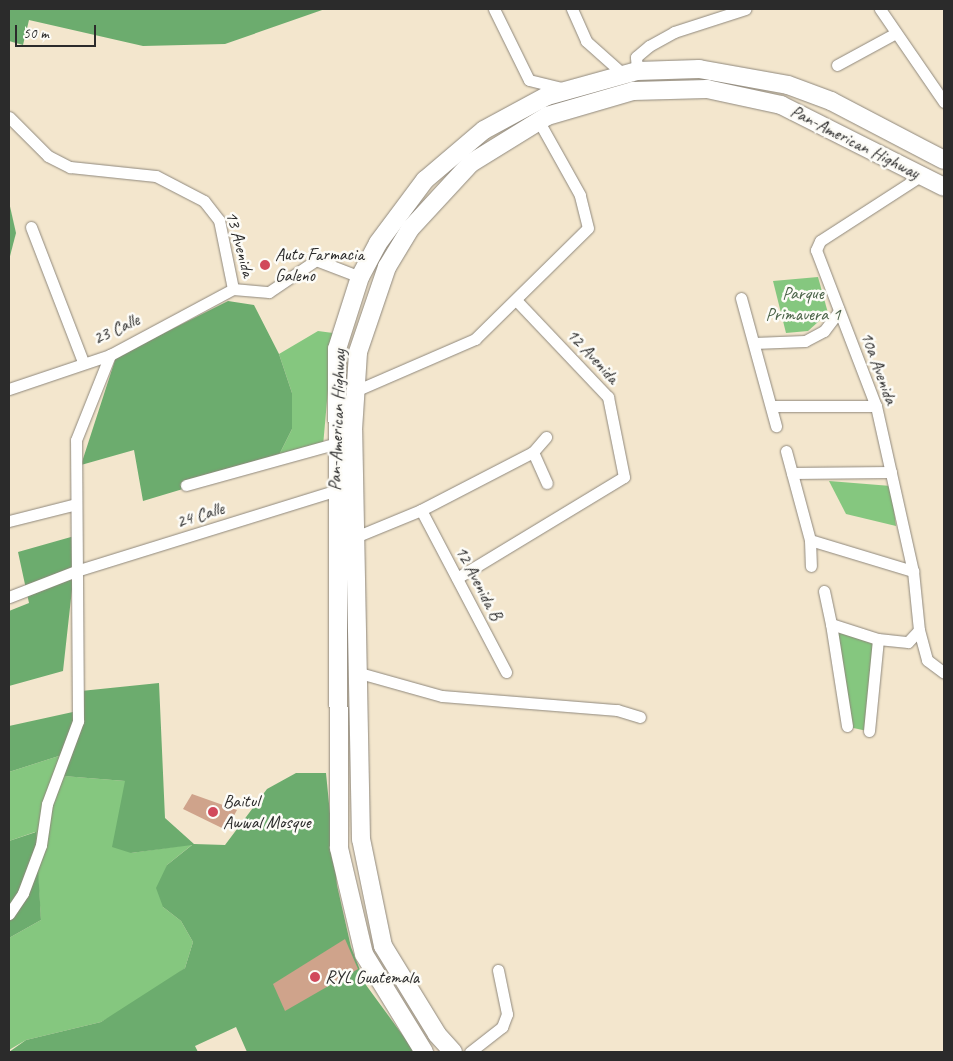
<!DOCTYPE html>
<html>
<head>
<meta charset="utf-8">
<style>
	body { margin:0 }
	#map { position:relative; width:953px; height:1061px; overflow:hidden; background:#f3e6cd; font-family:Caveat,sans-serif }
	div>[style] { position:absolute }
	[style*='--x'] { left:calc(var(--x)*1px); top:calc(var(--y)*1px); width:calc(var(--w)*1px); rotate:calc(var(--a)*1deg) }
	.green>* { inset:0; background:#85c77f }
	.forest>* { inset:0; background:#6cac6e }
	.building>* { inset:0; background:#cfa38b }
	.roads { filter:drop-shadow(0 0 1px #8f887c) drop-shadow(0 0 1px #8f887c) }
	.minor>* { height:11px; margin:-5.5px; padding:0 5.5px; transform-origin:5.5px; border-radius:5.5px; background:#fff }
	.trunk>* { height:18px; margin:-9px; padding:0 9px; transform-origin:9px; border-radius:9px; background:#fff }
	.dots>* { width:14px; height:14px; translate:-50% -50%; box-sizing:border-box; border:2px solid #fdfcf7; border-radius:50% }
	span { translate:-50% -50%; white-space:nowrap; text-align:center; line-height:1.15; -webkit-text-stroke:5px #fdfcf7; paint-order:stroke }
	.street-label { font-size:18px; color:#2b2b2b }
	.poi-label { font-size:18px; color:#2b2b2b }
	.left { translate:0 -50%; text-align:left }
	.park-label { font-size:18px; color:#4a6248 }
	.frame { position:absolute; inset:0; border:10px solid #2b2b2b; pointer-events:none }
	.scale { position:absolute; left:15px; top:25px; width:81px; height:22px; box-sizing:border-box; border:2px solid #2b2b2b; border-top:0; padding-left:6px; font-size:15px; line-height:18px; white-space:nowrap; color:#2b2b2b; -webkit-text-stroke:4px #fdfcf7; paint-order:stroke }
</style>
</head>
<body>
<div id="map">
	<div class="green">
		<i style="clip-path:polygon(818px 277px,828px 313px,808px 331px,786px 333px,773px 281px)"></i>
		<i style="clip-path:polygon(318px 331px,333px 333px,323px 446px,276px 461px,292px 429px,292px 393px,279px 354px)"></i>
		<i style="clip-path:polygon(829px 481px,891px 486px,896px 526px,846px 514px)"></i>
		<i style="clip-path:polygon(835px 628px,876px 641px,867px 731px,849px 727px)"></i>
		<i style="clip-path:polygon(65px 754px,64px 776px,125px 781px,131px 853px,193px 844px,167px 865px,163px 907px,181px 921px,193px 942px,185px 968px,152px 994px,101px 1022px,26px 1040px,9px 1050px,9px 938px,41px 920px,35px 832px,9px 841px,9px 772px)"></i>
	</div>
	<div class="forest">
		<i style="clip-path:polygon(9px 9px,325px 9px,225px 44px,143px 46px,29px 20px,23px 45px,9px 41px)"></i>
		<i style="clip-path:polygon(9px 202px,16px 233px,9px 260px)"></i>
		<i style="clip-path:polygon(228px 301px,254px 305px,279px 354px,292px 393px,292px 429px,276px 461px,143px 501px,134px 450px,81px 465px,116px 357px)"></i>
		<i style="clip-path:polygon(78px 535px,63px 671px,9px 686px,9px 611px,29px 603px,18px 552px)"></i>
		<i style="clip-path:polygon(159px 683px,165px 818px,194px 844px,225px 845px,267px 789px,296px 773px,326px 773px,337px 885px,351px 947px,366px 985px,415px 1052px,247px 1052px,236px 1027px,195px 1046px,198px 1052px,9px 1052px,26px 1040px,101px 1022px,185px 968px,193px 942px,181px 921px,163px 907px,156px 888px,167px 865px,192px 845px,131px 853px,112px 847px,125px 781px,63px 776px,65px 754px,9px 772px,9px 726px,82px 710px,81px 691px)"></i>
		<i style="clip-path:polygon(36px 832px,41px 920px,9px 938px,9px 841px)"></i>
	</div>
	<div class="building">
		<i style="clip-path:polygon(192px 794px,237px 810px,226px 830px,183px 809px)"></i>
		<i style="clip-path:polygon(345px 939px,358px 969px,285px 1011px,273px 984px)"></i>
	</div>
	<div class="roads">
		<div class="minor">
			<i style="--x:494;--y:9;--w:79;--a:63.8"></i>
			<i style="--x:529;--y:80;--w:37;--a:14"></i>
			<i style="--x:572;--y:9;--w:35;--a:66"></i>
			<i style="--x:586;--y:41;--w:50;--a:41.7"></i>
			<i style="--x:880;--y:9;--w:113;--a:55.5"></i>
			<i style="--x:837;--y:65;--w:67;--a:-28.5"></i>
			<i style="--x:637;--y:71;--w:14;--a:-94"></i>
			<i style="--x:636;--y:57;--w:17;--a:-40"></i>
			<i style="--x:649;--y:46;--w:29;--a:-29"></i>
			<i style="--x:674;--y:32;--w:75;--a:-17.9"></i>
			<i style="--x:9;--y:117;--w:55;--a:45"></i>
			<i style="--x:48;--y:156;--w:25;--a:27"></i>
			<i style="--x:70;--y:167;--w:86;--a:6"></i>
			<i style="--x:156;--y:176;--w:54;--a:27.5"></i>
			<i style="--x:204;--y:201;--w:24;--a:52"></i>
			<i style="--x:219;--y:220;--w:70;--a:78.5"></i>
			<i style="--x:233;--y:289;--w:36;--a:5"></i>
			<i style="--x:269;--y:292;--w:57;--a:-34.2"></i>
			<i style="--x:316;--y:260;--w:47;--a:21.1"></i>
			<i style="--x:922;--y:175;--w:121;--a:147.1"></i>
			<i style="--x:820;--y:241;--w:10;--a:114"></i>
			<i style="--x:816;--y:250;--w:167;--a:69"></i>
			<i style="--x:876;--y:406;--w:169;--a:77.4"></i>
			<i style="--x:913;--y:571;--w:59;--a:84.2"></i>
			<i style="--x:919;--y:630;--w:31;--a:75"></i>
			<i style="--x:927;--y:660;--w:21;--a:37"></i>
			<i style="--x:31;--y:227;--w:145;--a:68.9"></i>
			<i style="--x:741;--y:298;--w:133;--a:74.7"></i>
			<i style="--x:754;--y:343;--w:51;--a:-2.2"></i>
			<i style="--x:805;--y:341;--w:21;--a:-28"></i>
			<i style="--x:824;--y:331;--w:25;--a:-53"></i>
			<i style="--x:9;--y:389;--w:107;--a:-18.6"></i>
			<i style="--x:110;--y:355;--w:140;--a:-28.2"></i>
			<i style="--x:355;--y:391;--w:131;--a:-23.4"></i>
			<i style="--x:475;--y:339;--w:158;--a:-44.5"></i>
			<i style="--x:588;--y:228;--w:34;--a:-104"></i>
			<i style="--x:580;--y:195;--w:86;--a:-119.2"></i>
			<i style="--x:771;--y:406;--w:105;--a:0"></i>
			<i style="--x:786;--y:451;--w:92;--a:74.9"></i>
			<i style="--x:810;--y:540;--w:26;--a:88"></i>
			<i style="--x:533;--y:452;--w:34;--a:66"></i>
			<i style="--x:792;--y:473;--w:99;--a:-0.6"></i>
			<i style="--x:186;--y:485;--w:154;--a:-15.5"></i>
			<i style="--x:421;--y:510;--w:183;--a:62.3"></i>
			<i style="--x:9;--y:521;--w:69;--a:-14.2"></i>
			<i style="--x:353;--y:538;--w:74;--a:-22.4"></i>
			<i style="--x:421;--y:510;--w:126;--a:-27.4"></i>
			<i style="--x:533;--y:452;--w:20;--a:-49"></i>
			<i style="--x:810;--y:540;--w:108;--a:16.8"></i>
			<i style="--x:457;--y:578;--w:195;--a:-31.2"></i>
			<i style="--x:624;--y:477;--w:82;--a:-101.3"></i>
			<i style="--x:608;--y:397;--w:132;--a:-133.5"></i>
			<i style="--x:824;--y:591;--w:34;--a:78"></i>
			<i style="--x:9;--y:597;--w:72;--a:-21.2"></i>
			<i style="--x:76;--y:571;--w:271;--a:-17.2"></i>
			<i style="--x:356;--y:672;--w:89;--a:15.6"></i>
			<i style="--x:442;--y:696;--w:176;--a:4.6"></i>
			<i style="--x:617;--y:710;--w:24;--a:17"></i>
			<i style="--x:847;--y:726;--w:103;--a:-98.9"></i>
			<i style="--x:831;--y:624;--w:49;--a:17.7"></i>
			<i style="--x:878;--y:639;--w:30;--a:6"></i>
			<i style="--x:908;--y:642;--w:16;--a:-47"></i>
			<i style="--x:869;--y:731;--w:92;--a:-84.4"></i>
			<i style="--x:9;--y:914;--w:25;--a:-56"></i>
			<i style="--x:23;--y:893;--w:51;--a:-69.4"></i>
			<i style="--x:41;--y:845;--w:41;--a:-81.7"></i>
			<i style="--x:47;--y:804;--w:89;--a:-69.5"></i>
			<i style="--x:78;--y:721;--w:281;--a:-90.4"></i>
			<i style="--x:76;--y:440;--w:92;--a:-68.2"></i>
			<i style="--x:470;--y:1052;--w:41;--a:-38"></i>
			<i style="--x:502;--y:1027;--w:14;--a:-69"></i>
			<i style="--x:507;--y:1014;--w:45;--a:-101.6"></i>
		</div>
		<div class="trunk">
			<i style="--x:424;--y:1052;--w:115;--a:-121.5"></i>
			<i style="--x:364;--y:954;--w:109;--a:-103.3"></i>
			<i style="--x:339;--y:848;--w:499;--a:-90.2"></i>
			<i style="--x:337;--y:349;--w:76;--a:-72.3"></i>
			<i style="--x:360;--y:277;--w:38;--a:-62"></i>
			<i style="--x:378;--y:243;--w:79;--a:-53.3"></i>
			<i style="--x:425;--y:180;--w:77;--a:-40.3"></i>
			<i style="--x:484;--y:130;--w:72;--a:-28.4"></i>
			<i style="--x:547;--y:96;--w:93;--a:-15.5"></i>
			<i style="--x:637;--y:71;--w:62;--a:-1.8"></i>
			<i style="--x:699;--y:69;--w:90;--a:10.2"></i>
			<i style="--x:788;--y:85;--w:46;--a:20.4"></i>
			<i style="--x:831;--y:101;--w:127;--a:27.6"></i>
			<i style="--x:453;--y:1052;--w:24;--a:-132"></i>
			<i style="--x:437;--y:1034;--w:103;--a:-121.5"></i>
			<i style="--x:383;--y:946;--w:109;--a:-101.6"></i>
			<i style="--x:361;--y:839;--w:409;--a:-91.1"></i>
			<i style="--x:353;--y:430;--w:78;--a:-86.3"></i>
			<i style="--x:358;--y:352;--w:90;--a:-71.2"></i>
			<i style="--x:387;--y:267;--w:44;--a:-58.8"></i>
			<i style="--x:410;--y:229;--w:90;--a:-47.3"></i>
			<i style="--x:471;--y:163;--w:89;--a:-31.7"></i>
			<i style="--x:547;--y:116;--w:90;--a:-16.2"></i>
			<i style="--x:633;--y:91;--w:74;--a:-1.5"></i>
			<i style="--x:707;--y:89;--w:76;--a:12.2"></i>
			<i style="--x:781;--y:105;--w:182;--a:26.7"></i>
		</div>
	</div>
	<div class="dots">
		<i style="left:265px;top:265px;background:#d1495b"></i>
		<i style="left:213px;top:812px;background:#d1495b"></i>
		<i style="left:315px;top:977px;background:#d1495b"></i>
	</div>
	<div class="street-label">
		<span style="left:855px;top:142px;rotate:27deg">Pan-American Highway</span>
		<span style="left:240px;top:244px;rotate:75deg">13 Avenida</span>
		<span style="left:116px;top:329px;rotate:-25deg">23 Calle</span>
		<span style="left:593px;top:356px;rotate:47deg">12 Avenida</span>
		<span style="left:879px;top:368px;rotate:70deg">10a Avenida</span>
		<span style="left:337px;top:420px;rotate:-88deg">Pan-American Highway</span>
		<span style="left:200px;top:515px;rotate:-17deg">24 Calle</span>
		<span style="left:479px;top:583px;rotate:62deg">12 Avenida B</span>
	</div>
	<div class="poi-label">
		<span class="left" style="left:275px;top:265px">Auto Farmacia<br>Galeno</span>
		<span class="left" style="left:223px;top:812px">Baitul<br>Awwal Mosque</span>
		<span class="left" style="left:325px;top:977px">RYL Guatemala</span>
	</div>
	<div class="park-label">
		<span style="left:803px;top:304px">Parque<br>Primavera 1</span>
	</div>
	<div class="frame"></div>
	<div class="scale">50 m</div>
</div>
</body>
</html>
